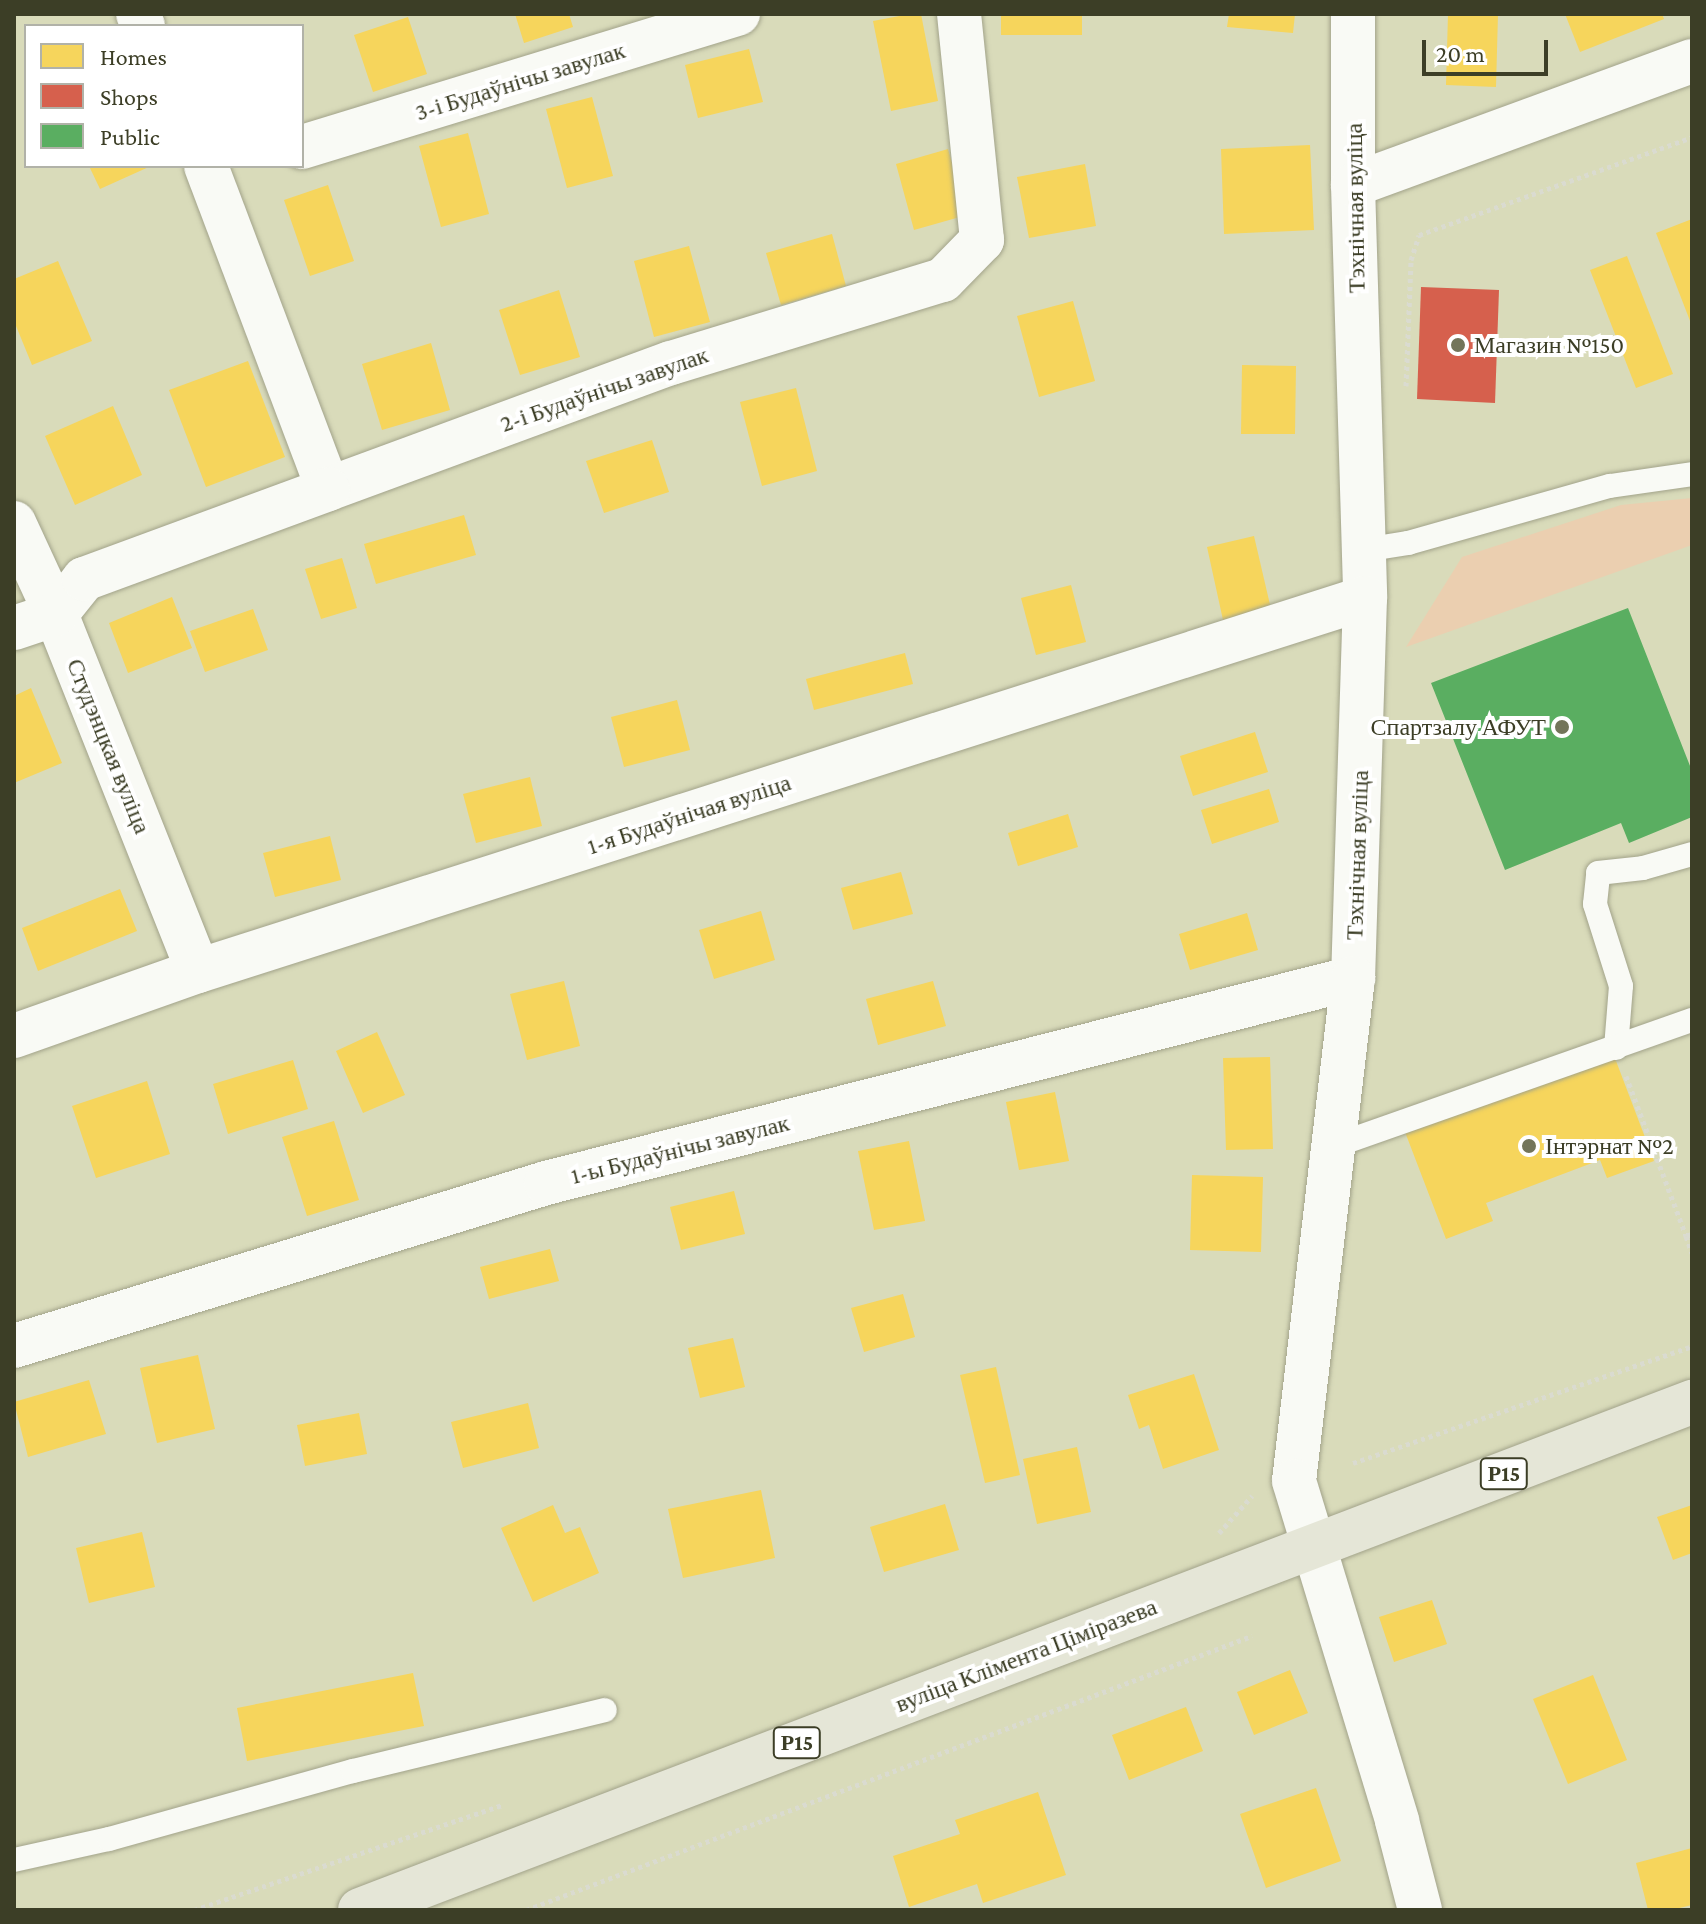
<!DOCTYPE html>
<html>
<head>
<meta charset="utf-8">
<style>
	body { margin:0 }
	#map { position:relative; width:1706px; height:1924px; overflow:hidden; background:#d9dbba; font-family:"Crimson Pro",serif }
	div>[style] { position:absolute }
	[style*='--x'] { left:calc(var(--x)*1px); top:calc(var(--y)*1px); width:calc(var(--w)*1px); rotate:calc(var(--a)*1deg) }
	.green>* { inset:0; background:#ebcfb0 }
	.homes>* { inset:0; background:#f6d55c }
	.shops>* { inset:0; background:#d6604d }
	.public>* { inset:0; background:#5aae61 }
	.path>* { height:5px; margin-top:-2.5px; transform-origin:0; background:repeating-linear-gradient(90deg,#dadbd0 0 4px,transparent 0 8px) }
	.roads { filter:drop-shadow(0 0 2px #a2a38a) drop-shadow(0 0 2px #a2a38a) }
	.service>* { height:24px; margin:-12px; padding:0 12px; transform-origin:12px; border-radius:12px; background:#f9faf5 }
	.minor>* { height:44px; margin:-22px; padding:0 22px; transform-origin:22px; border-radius:22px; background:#f9faf5 }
	.tertiary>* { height:44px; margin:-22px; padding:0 22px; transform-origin:22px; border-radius:22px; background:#f9faf5 }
	.primary>* { height:44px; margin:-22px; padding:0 22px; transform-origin:22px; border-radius:22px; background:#e5e6d7 }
	.dots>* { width:22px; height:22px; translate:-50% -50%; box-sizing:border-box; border:4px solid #fff; border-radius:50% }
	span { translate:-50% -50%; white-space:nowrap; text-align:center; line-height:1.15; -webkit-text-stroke:8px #fff; paint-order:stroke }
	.shield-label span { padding:2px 6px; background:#fff; border:2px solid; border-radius:6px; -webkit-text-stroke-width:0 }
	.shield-label { font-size:22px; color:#3c3e26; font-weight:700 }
	.street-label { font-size:24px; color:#3c3e26 }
	.poi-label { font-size:24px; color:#3c3e26 }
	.left { translate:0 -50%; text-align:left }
	.right { translate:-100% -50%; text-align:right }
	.frame { position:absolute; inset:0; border:16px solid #3c3e26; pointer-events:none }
	.legend { position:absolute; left:24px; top:24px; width:280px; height:144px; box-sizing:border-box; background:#fff; border:2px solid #b1b2a8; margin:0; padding:10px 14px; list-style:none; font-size:24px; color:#3c3e26 }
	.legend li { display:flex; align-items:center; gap:16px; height:40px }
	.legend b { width:40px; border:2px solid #b1b2a8 }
	.scale { position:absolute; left:1422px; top:40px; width:126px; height:36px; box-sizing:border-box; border:4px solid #3c3e26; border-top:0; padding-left:10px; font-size:24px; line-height:28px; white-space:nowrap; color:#3c3e26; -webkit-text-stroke:6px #fff; paint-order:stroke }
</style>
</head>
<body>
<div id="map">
	<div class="green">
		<i style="clip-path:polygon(1692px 498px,1692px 545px,1406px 647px,1462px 557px,1621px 505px)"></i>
	</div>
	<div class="homes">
		<i style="clip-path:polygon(515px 14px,569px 14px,573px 27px,524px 43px)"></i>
		<i style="clip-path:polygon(910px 14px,921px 14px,938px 101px,891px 111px,873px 21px)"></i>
		<i style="clip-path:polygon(1001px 14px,1082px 14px,1082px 35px,1001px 35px)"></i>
		<i style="clip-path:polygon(1229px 14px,1295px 14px,1293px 33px,1227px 27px)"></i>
		<i style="clip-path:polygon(1448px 14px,1498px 14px,1496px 87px,1446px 85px)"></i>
		<i style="clip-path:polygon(1565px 14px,1662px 14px,1664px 19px,1580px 52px)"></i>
		<i style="clip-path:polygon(408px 17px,427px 74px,373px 92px,354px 35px)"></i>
		<i style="clip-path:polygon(749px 49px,763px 102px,698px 118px,685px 65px)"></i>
		<i style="clip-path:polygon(592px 97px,613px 176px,567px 188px,546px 109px)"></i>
		<i style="clip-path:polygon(468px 133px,489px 214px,441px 227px,419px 146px)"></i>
		<i style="clip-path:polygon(1310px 145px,1314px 230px,1224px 234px,1221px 149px)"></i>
		<i style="clip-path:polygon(948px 149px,967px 215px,914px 230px,896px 164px)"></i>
		<i style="clip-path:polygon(1085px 164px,1096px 226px,1029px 238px,1017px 177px)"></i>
		<i style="clip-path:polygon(89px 166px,151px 166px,100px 189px)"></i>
		<i style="clip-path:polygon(328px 185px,354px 261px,310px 276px,284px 200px)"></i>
		<i style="clip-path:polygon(1692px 219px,1692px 326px,1656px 233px)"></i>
		<i style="clip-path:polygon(832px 234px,846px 286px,781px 305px,766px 253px)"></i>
		<i style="clip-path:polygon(689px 246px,710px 322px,654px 337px,634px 261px)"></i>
		<i style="clip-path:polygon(1627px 256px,1673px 374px,1636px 388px,1590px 270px)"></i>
		<i style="clip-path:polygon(58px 261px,92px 341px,32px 365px,14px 321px,14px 279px)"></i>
		<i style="clip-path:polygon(559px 290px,580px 357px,520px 375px,499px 310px)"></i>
		<i style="clip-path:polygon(1073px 301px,1095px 381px,1039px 397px,1017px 316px)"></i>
		<i style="clip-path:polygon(431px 343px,450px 410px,382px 430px,362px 364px)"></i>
		<i style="clip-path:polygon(248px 361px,285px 457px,206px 487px,169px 390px)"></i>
		<i style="clip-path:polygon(1242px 365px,1296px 366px,1295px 434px,1241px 434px)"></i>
		<i style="clip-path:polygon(796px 388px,817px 471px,762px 486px,740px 402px)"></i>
		<i style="clip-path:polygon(113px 406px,142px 475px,75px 505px,45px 436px)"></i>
		<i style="clip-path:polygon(652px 440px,669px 492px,604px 513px,586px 461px)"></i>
		<i style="clip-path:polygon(464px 515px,476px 555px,376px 584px,364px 544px)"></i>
		<i style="clip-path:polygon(1254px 536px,1271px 609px,1223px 620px,1207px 547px)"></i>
		<i style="clip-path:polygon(342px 558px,357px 608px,321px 619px,305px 569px)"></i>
		<i style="clip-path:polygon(1071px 585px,1086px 642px,1036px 655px,1021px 598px)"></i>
		<i style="clip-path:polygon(172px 597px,192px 648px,128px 673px,109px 623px)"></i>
		<i style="clip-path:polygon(253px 609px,268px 650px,205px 672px,190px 631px)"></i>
		<i style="clip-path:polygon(905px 653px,913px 684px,814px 710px,806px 679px)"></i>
		<i style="clip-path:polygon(31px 688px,62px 763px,14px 783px,14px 696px)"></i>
		<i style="clip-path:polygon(677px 700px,690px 750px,624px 767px,611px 717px)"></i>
		<i style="clip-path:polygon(1255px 732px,1268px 772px,1193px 796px,1180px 756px)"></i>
		<i style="clip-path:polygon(530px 777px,542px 826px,476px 843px,463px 794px)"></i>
		<i style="clip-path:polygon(1269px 789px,1279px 822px,1212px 844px,1201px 810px)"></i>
		<i style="clip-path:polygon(1068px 814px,1078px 847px,1018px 866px,1008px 833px)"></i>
		<i style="clip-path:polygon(330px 836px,341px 880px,275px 897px,263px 853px)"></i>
		<i style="clip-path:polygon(901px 872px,913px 914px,853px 930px,841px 888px)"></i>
		<i style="clip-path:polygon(120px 889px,137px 931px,38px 971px,22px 928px)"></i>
		<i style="clip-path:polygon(761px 911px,775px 960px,714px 979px,699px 930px)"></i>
		<i style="clip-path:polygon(1247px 913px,1258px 950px,1190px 970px,1179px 934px)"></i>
		<i style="clip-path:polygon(564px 981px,580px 1046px,527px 1060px,510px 994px)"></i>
		<i style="clip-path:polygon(933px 981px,946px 1026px,878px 1045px,866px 999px)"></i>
		<i style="clip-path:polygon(377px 1032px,405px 1095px,363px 1113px,336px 1051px)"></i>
		<i style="clip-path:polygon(1613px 1053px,1654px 1161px,1607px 1178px,1600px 1160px,1486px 1203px,1493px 1221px,1446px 1239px,1405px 1132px)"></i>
		<i style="clip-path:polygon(1270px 1057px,1273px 1149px,1226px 1150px,1223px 1058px)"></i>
		<i style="clip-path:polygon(293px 1060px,308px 1109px,228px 1134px,213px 1084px)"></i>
		<i style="clip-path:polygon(147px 1081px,170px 1154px,96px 1178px,72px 1106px)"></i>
		<i style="clip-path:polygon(1055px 1092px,1069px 1161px,1019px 1170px,1006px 1102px)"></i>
		<i style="clip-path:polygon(334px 1121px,359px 1200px,307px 1216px,282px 1137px)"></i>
		<i style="clip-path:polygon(909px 1141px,925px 1221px,874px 1230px,858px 1151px)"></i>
		<i style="clip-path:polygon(1192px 1175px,1263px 1177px,1261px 1252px,1190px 1250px)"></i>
		<i style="clip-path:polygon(734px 1191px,745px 1234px,681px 1250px,670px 1207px)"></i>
		<i style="clip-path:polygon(550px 1249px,559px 1281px,489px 1299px,480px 1267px)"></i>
		<i style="clip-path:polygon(903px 1294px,915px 1337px,864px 1352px,851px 1308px)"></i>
		<i style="clip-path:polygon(733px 1338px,745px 1387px,700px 1398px,688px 1348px)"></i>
		<i style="clip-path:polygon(198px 1355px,215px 1429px,157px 1443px,140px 1368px)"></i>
		<i style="clip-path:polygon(996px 1367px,1020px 1475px,985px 1483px,960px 1375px)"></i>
		<i style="clip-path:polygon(1194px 1374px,1219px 1450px,1163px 1469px,1149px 1425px,1139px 1429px,1128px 1395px)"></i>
		<i style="clip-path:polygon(89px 1380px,106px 1434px,28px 1457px,14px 1402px)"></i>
		<i style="clip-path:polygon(528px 1403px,539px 1448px,463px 1468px,451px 1422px)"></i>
		<i style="clip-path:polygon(359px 1413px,367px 1454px,305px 1466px,297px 1425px)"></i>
		<i style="clip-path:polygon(1077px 1447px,1091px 1512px,1037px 1524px,1023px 1459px)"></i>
		<i style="clip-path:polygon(761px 1490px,775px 1558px,683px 1578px,668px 1509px)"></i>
		<i style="clip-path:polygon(945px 1504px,959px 1550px,884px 1572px,870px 1527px)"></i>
		<i style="clip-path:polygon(553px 1505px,565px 1533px,580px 1527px,599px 1573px,533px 1602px,501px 1528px)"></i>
		<i style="clip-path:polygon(1692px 1505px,1692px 1553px,1673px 1560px,1657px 1517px)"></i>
		<i style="clip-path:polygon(142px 1532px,155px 1587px,89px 1603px,76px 1548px)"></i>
		<i style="clip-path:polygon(1432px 1600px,1447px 1644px,1394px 1662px,1379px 1617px)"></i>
		<i style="clip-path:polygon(1290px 1670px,1308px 1713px,1254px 1735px,1237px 1692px)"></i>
		<i style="clip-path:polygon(413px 1673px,424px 1726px,247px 1761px,237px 1708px)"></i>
		<i style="clip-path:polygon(1593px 1675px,1627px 1760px,1568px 1784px,1533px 1699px)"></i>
		<i style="clip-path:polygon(1186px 1707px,1203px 1751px,1129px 1780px,1112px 1735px)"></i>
		<i style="clip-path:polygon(1316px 1788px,1341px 1861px,1266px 1888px,1240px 1814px)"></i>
		<i style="clip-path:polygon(1038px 1792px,1066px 1875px,983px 1903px,977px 1884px,909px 1907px,893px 1856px,960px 1834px,955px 1820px)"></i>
		<i style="clip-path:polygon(1692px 1848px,1692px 1905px,1671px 1910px,1648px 1910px,1636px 1863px)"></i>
	</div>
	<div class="shops">
		<i style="clip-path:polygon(1421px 287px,1499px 290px,1495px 403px,1417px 399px)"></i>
	</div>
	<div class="public">
		<i style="clip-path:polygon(1628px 608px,1692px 771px,1692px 817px,1629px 843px,1621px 823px,1505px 870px,1431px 683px)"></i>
	</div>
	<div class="path">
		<i style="--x:1406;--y:386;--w:126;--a:-87.7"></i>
		<i style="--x:1411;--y:260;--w:26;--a:-72"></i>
		<i style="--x:1419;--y:235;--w:290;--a:-19.7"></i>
		<i style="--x:1626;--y:1076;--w:171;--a:69.4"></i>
		<i style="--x:1692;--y:1234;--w:6;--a:162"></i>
		<i style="--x:1686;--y:1236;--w:18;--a:71"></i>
		<i style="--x:1353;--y:1463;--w:359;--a:-19"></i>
		<i style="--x:1219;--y:1533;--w:50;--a:-48.3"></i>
		<i style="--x:194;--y:1910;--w:326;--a:-18.8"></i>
		<i style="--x:526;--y:1910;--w:776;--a:-20.68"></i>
	</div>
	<div class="roads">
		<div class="service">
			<i style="--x:1364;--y:550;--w:45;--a:-9"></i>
			<i style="--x:1408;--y:543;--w:210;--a:-15.8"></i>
			<i style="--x:1610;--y:486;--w:83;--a:-8.3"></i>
			<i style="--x:1616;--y:1048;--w:62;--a:-85.4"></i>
			<i style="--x:1621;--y:986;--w:86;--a:-107.6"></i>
			<i style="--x:1595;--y:904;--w:31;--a:-84"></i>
			<i style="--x:1598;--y:873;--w:45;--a:-6.3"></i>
			<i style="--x:1643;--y:868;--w:51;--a:-15.9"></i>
			<i style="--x:1331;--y:1147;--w:383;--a:-19.4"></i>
			<i style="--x:14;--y:1860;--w:97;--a:-12.5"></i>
			<i style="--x:109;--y:1839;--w:253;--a:-15.6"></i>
			<i style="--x:353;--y:1771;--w:259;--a:-13.6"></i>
		</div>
		<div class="minor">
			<i style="--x:138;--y:14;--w:13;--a:67"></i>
			<i style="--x:1353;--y:14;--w:171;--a:90"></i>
			<i style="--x:1353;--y:185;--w:413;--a:88.3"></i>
			<i style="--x:302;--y:147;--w:456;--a:-17"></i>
			<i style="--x:206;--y:166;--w:345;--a:69.3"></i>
			<i style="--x:328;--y:489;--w:365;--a:-20.2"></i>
			<i style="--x:671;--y:363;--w:284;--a:-17"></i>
			<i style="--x:943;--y:280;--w:56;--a:-45.7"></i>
			<i style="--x:982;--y:240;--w:227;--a:-95.8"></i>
			<i style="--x:1353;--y:185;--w:361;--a:-20.1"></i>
			<i style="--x:14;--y:523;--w:100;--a:65.2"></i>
			<i style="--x:56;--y:614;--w:384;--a:68.3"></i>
			<i style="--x:14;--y:628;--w:44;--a:-18.4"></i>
			<i style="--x:56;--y:614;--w:45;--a:-51.3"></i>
			<i style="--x:84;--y:579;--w:260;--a:-20.2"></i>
			<i style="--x:14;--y:1346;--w:556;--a:-17.03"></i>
			<i style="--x:546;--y:1183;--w:833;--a:-14.25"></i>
		</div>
		<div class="tertiary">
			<i style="--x:14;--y:1036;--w:195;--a:-19.5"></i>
			<i style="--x:198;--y:971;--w:1225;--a:-17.73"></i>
			<i style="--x:1365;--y:598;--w:380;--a:91.8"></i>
			<i style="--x:1353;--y:978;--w:506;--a:96.69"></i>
			<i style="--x:1294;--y:1481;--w:355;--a:73.1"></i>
			<i style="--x:1397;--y:1821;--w:92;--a:75.5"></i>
		</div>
		<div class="primary">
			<i style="--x:360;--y:1910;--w:1426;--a:-20.88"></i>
		</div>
	</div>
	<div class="dots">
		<i style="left:1458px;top:345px;background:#73755a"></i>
		<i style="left:1562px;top:727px;background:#73755a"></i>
		<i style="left:1529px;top:1146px;background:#73755a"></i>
	</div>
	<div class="shield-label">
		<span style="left:1504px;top:1474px">Р15</span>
		<span style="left:797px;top:1743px">Р15</span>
	</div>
	<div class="street-label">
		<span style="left:520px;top:81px;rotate:-17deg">3-і Будаўнічы завулак</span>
		<span style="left:1355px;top:208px;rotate:-91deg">Тэхнічная вуліца</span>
		<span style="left:604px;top:389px;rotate:-19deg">2-і Будаўнічы завулак</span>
		<span style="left:109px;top:746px;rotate:68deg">Студэнцкая вуліца</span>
		<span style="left:689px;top:814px;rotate:-18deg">1-я Будаўнічая вуліца</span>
		<span style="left:1357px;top:855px;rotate:-88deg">Тэхнічная вуліца</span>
		<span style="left:680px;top:1149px;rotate:-14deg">1-ы Будаўнічы завулак</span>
		<span style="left:1026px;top:1655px;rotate:-21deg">вуліца Клімента Ціміразева</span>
	</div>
	<div class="poi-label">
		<span class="left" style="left:1474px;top:345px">Магазин №150</span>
		<span class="right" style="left:1546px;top:727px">Спартзалу АФУТ</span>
		<span class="left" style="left:1545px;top:1146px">Інтэрнат №2</span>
	</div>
	<div class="frame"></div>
	<ul class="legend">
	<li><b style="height:22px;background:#f6d55c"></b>Homes</li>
	<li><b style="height:22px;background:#d6604d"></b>Shops</li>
	<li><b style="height:22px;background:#5aae61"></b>Public</li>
	</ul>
	<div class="scale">20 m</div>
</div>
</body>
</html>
